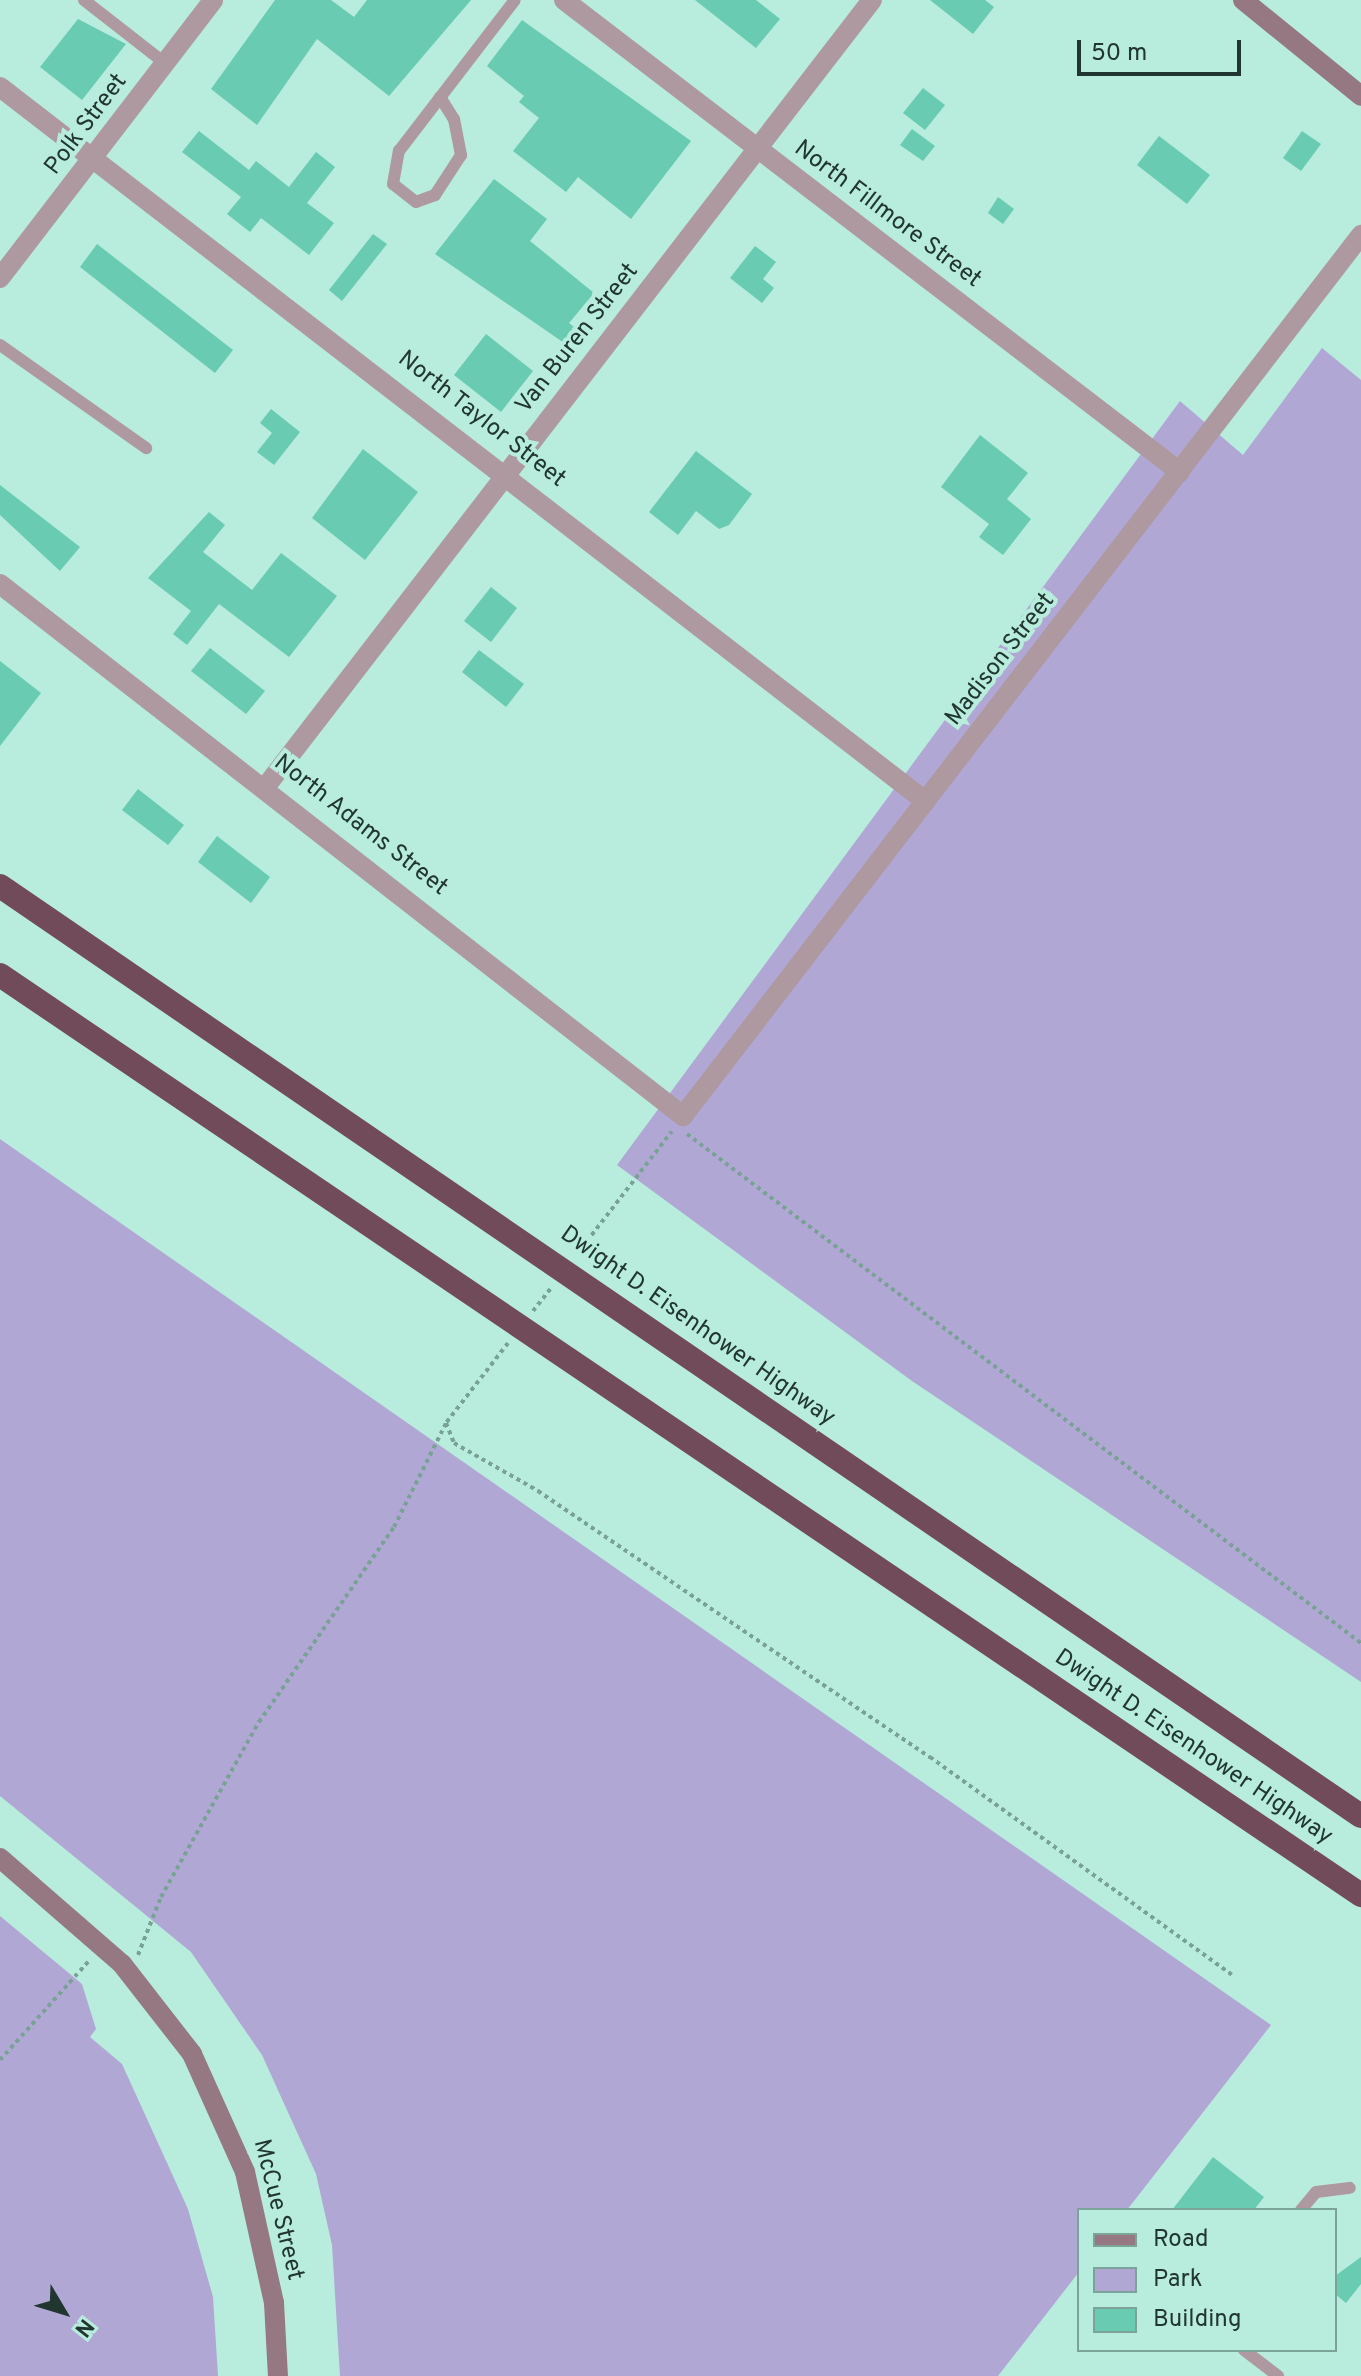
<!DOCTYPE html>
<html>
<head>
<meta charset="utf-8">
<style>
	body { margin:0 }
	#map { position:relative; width:1361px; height:2376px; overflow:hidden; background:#b8ecdd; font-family:Overpass,sans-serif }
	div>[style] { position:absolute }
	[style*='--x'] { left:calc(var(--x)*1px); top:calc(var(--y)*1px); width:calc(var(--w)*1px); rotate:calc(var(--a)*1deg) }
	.green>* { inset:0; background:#b1a7d5 }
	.building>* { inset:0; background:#68cbb2 }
	.path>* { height:4px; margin-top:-2px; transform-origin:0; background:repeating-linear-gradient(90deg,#7aa196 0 4px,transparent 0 8px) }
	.lane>* { height:12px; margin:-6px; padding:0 6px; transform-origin:6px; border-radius:6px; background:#ae99a0 }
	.street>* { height:20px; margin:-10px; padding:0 10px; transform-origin:10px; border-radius:10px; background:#ae99a0 }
	.secondary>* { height:20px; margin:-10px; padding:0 10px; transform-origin:10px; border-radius:10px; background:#957882 }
	.highway>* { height:24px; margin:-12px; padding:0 12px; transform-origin:12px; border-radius:12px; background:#724b5a }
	span { translate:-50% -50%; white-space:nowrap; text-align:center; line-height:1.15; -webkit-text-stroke:8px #b8ecdd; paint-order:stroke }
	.street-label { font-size:24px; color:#223631 }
	.legend { position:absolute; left:1077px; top:2208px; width:260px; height:144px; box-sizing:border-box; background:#b8ecdd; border:2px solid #7ca398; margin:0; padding:10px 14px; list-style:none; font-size:24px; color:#223631 }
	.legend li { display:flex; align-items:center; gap:16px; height:40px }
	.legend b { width:40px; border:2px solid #7ca398 }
	.north { position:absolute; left:24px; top:2272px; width:80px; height:80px; -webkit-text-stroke:6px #b8ecdd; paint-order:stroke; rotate:128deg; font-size:22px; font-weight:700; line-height:32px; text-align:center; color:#223631 }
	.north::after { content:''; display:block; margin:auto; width:28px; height:36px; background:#223631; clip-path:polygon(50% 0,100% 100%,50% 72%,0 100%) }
	.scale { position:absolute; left:1077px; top:40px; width:164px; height:36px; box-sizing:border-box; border:4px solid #223631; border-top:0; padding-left:10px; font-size:24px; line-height:28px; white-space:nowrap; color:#223631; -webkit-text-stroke:6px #b8ecdd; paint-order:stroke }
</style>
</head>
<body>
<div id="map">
	<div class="green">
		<i style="clip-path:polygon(1322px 348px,1361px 380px,1361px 1682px,912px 1381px,617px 1165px,1180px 401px,1243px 455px)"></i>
		<i style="clip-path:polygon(0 1139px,1271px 2025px,1127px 2210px,1079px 2210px,1079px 2272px,998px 2376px,340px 2376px,332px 2245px,316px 2174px,262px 2055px,191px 1952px,0 1796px)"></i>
		<i style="clip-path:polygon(0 1916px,82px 1984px,96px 2029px,90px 2037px,122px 2064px,188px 2209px,213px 2297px,218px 2376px,0 2376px)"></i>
	</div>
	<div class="building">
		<i style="clip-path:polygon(275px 0,331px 0,354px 17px,367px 0,471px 0,389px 96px,317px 39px,257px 125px,211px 89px)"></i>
		<i style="clip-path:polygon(695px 0,756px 0,780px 19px,756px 48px)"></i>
		<i style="clip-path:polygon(930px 0,985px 0,994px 7px,973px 34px)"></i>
		<i style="clip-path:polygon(78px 19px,126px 44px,82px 100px,40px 67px)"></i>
		<i style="clip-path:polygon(522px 20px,691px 141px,631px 219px,578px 177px,566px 192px,513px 151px,539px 118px,519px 102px,524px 96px,487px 66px)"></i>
		<i style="clip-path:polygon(923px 88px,945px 105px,925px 130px,903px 113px)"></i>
		<i style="clip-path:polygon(912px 129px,935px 146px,923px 161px,900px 145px)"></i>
		<i style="clip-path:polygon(199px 131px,249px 170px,256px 161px,289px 187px,316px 152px,335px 167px,307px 203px,334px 223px,309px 255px,261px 218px,250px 232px,227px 214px,241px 197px,182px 152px)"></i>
		<i style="clip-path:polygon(1302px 131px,1321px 144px,1301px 171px,1283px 158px)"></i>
		<i style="clip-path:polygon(1159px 136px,1210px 175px,1187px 204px,1137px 165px)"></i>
		<i style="clip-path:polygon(494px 179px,547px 219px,530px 241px,594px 293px,569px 323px,578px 330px,567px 345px,435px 254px)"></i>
		<i style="clip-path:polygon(998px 197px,1014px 209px,1003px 224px,988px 213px)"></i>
		<i style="clip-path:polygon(373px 234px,387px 244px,342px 301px,329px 290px)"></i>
		<i style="clip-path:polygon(97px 244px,233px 350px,215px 373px,80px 267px)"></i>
		<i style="clip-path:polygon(755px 246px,776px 262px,763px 279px,774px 288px,762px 303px,730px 278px)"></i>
		<i style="clip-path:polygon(486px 334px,533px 371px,501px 412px,454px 375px)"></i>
		<i style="clip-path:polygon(271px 409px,300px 432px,274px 465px,257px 452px,272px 433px,260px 423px)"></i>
		<i style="clip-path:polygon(980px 435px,1028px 473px,1007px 499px,1031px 519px,1003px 555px,979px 537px,989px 524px,941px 487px)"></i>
		<i style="clip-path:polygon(363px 449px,418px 492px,365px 560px,312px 518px)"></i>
		<i style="clip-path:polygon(696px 451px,752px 494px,729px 525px,719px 529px,696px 511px,678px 535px,649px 512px)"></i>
		<i style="clip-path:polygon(0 485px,80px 547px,60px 571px,0 515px)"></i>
		<i style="clip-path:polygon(209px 512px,225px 525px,203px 552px,252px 590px,281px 553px,337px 596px,289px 657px,219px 604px,187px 645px,173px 634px,191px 611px,148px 578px)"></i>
		<i style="clip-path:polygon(491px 587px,517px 608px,491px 642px,464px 621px)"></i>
		<i style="clip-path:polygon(210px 648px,265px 691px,246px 714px,191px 671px)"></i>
		<i style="clip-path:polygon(479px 650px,524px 684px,506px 707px,462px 672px)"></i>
		<i style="clip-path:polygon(0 661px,41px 693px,0 746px)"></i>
		<i style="clip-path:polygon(138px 789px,184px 825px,168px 845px,122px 810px)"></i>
		<i style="clip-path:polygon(217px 836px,270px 877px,251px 903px,198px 862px)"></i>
		<i style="clip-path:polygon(1213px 2157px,1264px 2197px,1254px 2210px,1172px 2210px)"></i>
		<i style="clip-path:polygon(1361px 2257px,1361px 2284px,1346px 2303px,1335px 2294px,1335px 2276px)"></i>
	</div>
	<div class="path">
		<i style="--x:687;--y:1134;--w:845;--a:37.06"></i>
		<i style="--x:577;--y:1254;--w:155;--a:-52.3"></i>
		<i style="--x:533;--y:1311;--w:28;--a:-52"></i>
		<i style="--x:508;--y:1343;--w:101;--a:127.8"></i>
		<i style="--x:446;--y:1423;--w:22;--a:68"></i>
		<i style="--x:454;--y:1443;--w:97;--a:29.7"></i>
		<i style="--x:538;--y:1491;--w:474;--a:34.2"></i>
		<i style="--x:930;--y:1757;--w:372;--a:35.8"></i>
		<i style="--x:138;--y:1955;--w:62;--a:-68.4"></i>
		<i style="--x:161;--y:1897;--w:201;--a:-60.8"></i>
		<i style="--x:259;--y:1722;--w:237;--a:-55.3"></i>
		<i style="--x:394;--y:1527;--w:116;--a:-63.4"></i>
		<i style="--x:0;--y:2060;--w:132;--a:-48.1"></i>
	</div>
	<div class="lane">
		<i style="--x:84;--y:0;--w:104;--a:38"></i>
		<i style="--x:440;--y:97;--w:26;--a:58"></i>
		<i style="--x:454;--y:119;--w:37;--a:79"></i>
		<i style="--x:461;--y:155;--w:48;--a:123"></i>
		<i style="--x:435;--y:195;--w:20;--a:160"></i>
		<i style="--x:416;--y:202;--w:29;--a:-142"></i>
		<i style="--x:393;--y:184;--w:34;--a:-80"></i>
		<i style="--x:399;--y:151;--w:190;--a:-52.5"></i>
		<i style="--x:0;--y:345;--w:179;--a:35.2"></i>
		<i style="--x:1301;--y:2210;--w:23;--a:-50"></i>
		<i style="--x:1316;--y:2192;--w:34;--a:-7"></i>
		<i style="--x:1244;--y:2350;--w:43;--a:37.4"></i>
	</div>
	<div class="street">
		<i style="--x:564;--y:0;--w:776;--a:37.46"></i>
		<i style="--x:0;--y:87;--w:1169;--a:37.66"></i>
		<i style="--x:0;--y:278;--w:350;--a:-52.5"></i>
		<i style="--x:0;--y:584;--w:866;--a:37.92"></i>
		<i style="--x:683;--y:1116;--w:1112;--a:-52.42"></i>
		<i style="--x:267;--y:785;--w:991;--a:-52.38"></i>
	</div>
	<div class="secondary">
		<i style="--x:1243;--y:0;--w:152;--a:39.1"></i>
		<i style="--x:0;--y:1858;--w:162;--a:41"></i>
		<i style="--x:122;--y:1964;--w:114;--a:52.1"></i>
		<i style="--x:192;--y:2054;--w:129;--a:65.8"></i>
		<i style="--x:245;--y:2172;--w:134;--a:77.5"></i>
		<i style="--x:274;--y:2303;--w:73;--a:86.9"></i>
	</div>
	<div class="highway">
		<i style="--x:0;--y:886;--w:1648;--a:34.35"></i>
		<i style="--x:0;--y:975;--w:1643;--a:34.06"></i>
	</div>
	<div class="street-label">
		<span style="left:87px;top:125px;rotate:-53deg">Polk Street</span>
		<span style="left:887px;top:215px;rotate:37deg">North Fillmore Street</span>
		<span style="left:578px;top:339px;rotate:-52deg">Van Buren Street</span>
		<span style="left:481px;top:420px;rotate:38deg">North Taylor Street</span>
		<span style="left:1001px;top:660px;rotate:-52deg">Madison Street</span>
		<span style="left:360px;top:826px;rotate:38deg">North Adams Street</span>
		<span style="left:697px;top:1327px;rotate:35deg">Dwight D. Eisenhower Highway</span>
		<span style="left:1193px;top:1748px;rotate:34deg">Dwight D. Eisenhower Highway</span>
		<span style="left:277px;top:2210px;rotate:76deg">McCue Street</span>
	</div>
	<ul class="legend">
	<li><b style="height:10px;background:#957882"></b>Road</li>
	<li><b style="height:22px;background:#b1a7d5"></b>Park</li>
	<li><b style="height:22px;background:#68cbb2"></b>Building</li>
	</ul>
	<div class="north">N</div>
	<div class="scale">50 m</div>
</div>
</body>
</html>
